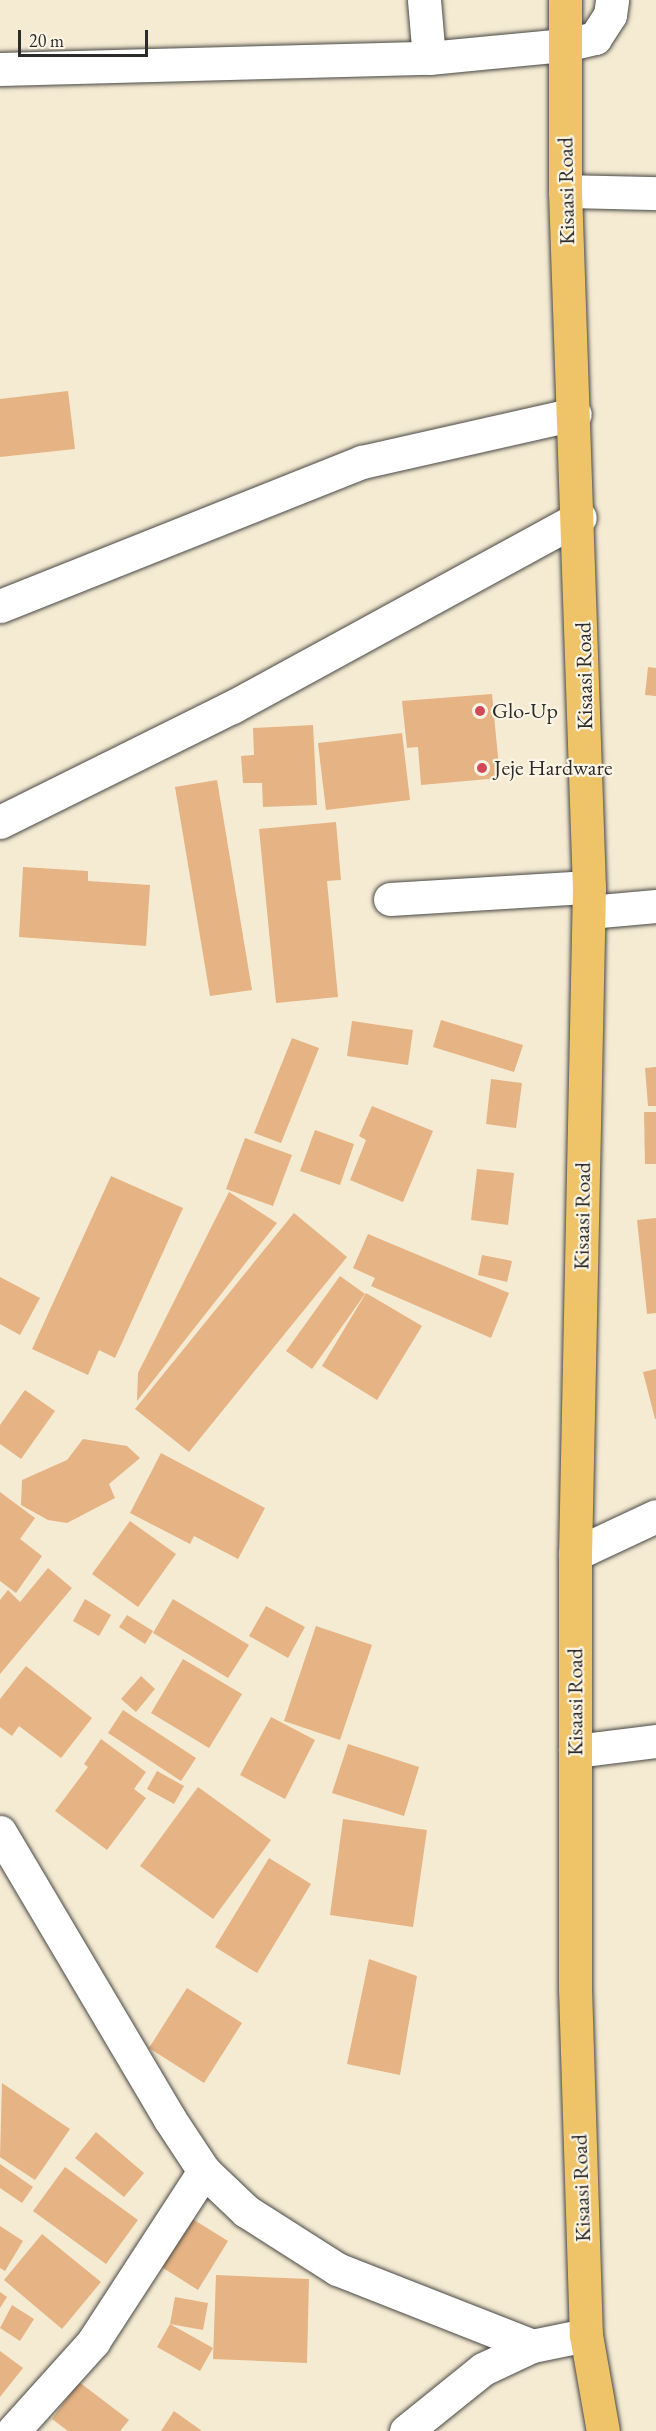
<!DOCTYPE html>
<html>
<head>
<meta charset="utf-8">
<style>
	body { margin:0 }
	#map { position:relative; width:656px; height:2431px; overflow:hidden; background:#f5ebd3; font-family:"EB Garamond",serif }
	div>[style] { position:absolute }
	[style*='--x'] { left:calc(var(--x)*1px); top:calc(var(--y)*1px); width:calc(var(--w)*1px); rotate:calc(var(--a)*1deg) }
	.building>* { inset:0; background:#e5b384 }
	.roads { filter:drop-shadow(0 0 2px #494844) drop-shadow(0 0 2px #494844) }
	.minor>* { height:33px; margin:-16.5px; padding:0 16.5px; transform-origin:16.5px; border-radius:16.5px; background:#fff }
	.major>* { height:33px; margin:-16.5px; padding:0 16.5px; transform-origin:16.5px; border-radius:16.5px; background:#efc469 }
	.dots>* { width:16px; height:16px; translate:-50% -50%; box-sizing:border-box; border:3px solid #fcf5e5; border-radius:50% }
	span { translate:-50% -50%; white-space:nowrap; text-align:center; line-height:1.15; -webkit-text-stroke:4.5px #fcf5e5; paint-order:stroke }
	.street-label { font-size:22px; color:#2b2b2b }
	.poi-label { font-size:22px; color:#2b2b2b }
	.left { translate:0 -50%; text-align:left }
	.scale { position:absolute; left:18px; top:30px; width:130px; height:27px; box-sizing:border-box; border:3px solid #2b2b2b; border-top:0; padding-left:8px; font-size:18px; line-height:21px; white-space:nowrap; color:#2b2b2b; -webkit-text-stroke:4px #fcf5e5; paint-order:stroke }
</style>
</head>
<body>
<div id="map">
	<div class="building">
		<i style="clip-path:polygon(68px 391px,75px 449px,0 457px,0 399px)"></i>
		<i style="clip-path:polygon(648px 667px,656px 668px,656px 696px,645px 695px)"></i>
		<i style="clip-path:polygon(492px 694px,500px 778px,421px 785px,418px 747px,407px 748px,402px 701px)"></i>
		<i style="clip-path:polygon(313px 725px,317px 805px,263px 807px,262px 783px,243px 783px,241px 756px,254px 755px,253px 728px)"></i>
		<i style="clip-path:polygon(402px 733px,410px 800px,326px 810px,318px 743px)"></i>
		<i style="clip-path:polygon(217px 780px,252px 990px,210px 996px,175px 787px)"></i>
		<i style="clip-path:polygon(336px 822px,341px 880px,327px 881px,338px 997px,276px 1003px,259px 829px)"></i>
		<i style="clip-path:polygon(23px 867px,88px 871px,88px 881px,150px 885px,146px 946px,19px 937px)"></i>
		<i style="clip-path:polygon(441px 1020px,523px 1045px,514px 1072px,433px 1047px)"></i>
		<i style="clip-path:polygon(352px 1021px,413px 1030px,408px 1065px,347px 1056px)"></i>
		<i style="clip-path:polygon(292px 1038px,319px 1048px,281px 1143px,254px 1133px)"></i>
		<i style="clip-path:polygon(656px 1067px,656px 1106px,648px 1106px,645px 1068px)"></i>
		<i style="clip-path:polygon(491px 1079px,522px 1083px,516px 1128px,486px 1124px)"></i>
		<i style="clip-path:polygon(372px 1106px,433px 1131px,403px 1202px,350px 1180px,366px 1140px,359px 1136px)"></i>
		<i style="clip-path:polygon(644px 1112px,656px 1112px,656px 1164px,645px 1164px)"></i>
		<i style="clip-path:polygon(315px 1130px,354px 1144px,340px 1185px,300px 1171px)"></i>
		<i style="clip-path:polygon(245px 1138px,292px 1155px,273px 1206px,226px 1189px)"></i>
		<i style="clip-path:polygon(477px 1169px,514px 1173px,508px 1225px,471px 1220px)"></i>
		<i style="clip-path:polygon(111px 1176px,183px 1208px,115px 1358px,99px 1350px,88px 1375px,32px 1349px)"></i>
		<i style="clip-path:polygon(229px 1192px,277px 1223px,137px 1401px,138px 1373px)"></i>
		<i style="clip-path:polygon(294px 1213px,347px 1257px,189px 1452px,135px 1409px)"></i>
		<i style="clip-path:polygon(656px 1218px,656px 1313px,647px 1314px,637px 1220px)"></i>
		<i style="clip-path:polygon(368px 1234px,509px 1293px,491px 1338px,371px 1286px,375px 1278px,353px 1268px)"></i>
		<i style="clip-path:polygon(482px 1255px,512px 1261px,507px 1282px,478px 1275px)"></i>
		<i style="clip-path:polygon(340px 1276px,365px 1294px,312px 1369px,286px 1351px)"></i>
		<i style="clip-path:polygon(0 1277px,40px 1298px,20px 1335px,0 1324px)"></i>
		<i style="clip-path:polygon(366px 1293px,422px 1326px,377px 1400px,322px 1366px)"></i>
		<i style="clip-path:polygon(656px 1369px,656px 1419px,655px 1419px,643px 1372px)"></i>
		<i style="clip-path:polygon(25px 1390px,55px 1411px,21px 1459px,0 1444px,0 1425px)"></i>
		<i style="clip-path:polygon(83px 1439px,127px 1446px,140px 1458px,109px 1484px,115px 1498px,67px 1523px,48px 1520px,21px 1505px,22px 1480px,67px 1460px)"></i>
		<i style="clip-path:polygon(161px 1453px,265px 1508px,238px 1559px,194px 1536px,190px 1544px,130px 1513px)"></i>
		<i style="clip-path:polygon(0 1492px,35px 1518px,20px 1539px,42px 1556px,16px 1593px,0 1581px)"></i>
		<i style="clip-path:polygon(130px 1521px,176px 1554px,138px 1607px,92px 1574px)"></i>
		<i style="clip-path:polygon(48px 1568px,72px 1588px,0 1674px,0 1600px,8px 1590px,20px 1602px)"></i>
		<i style="clip-path:polygon(85px 1599px,111px 1615px,99px 1636px,73px 1621px)"></i>
		<i style="clip-path:polygon(173px 1599px,249px 1645px,228px 1678px,153px 1633px)"></i>
		<i style="clip-path:polygon(266px 1606px,305px 1627px,288px 1658px,249px 1636px)"></i>
		<i style="clip-path:polygon(127px 1615px,153px 1631px,145px 1644px,119px 1627px)"></i>
		<i style="clip-path:polygon(316px 1626px,372px 1645px,340px 1740px,284px 1721px)"></i>
		<i style="clip-path:polygon(183px 1659px,242px 1694px,209px 1748px,151px 1713px)"></i>
		<i style="clip-path:polygon(26px 1666px,92px 1718px,61px 1758px,19px 1726px,12px 1736px,0 1727px,0 1699px)"></i>
		<i style="clip-path:polygon(141px 1676px,155px 1689px,136px 1712px,121px 1699px)"></i>
		<i style="clip-path:polygon(123px 1710px,196px 1758px,181px 1781px,108px 1733px)"></i>
		<i style="clip-path:polygon(271px 1717px,315px 1740px,285px 1799px,240px 1775px)"></i>
		<i style="clip-path:polygon(101px 1739px,146px 1772px,134px 1789px,146px 1798px,107px 1850px,55px 1811px,88px 1767px,84px 1764px)"></i>
		<i style="clip-path:polygon(348px 1744px,419px 1767px,404px 1816px,332px 1793px)"></i>
		<i style="clip-path:polygon(157px 1771px,184px 1786px,174px 1804px,147px 1789px)"></i>
		<i style="clip-path:polygon(198px 1787px,271px 1840px,213px 1919px,140px 1866px)"></i>
		<i style="clip-path:polygon(343px 1819px,427px 1830px,413px 1927px,330px 1915px)"></i>
		<i style="clip-path:polygon(269px 1858px,311px 1884px,257px 1973px,215px 1947px)"></i>
		<i style="clip-path:polygon(369px 1959px,417px 1976px,400px 2075px,347px 2064px)"></i>
		<i style="clip-path:polygon(187px 1988px,242px 2023px,204px 2083px,149px 2048px)"></i>
		<i style="clip-path:polygon(2px 2083px,70px 2129px,35px 2180px,0 2157px)"></i>
		<i style="clip-path:polygon(96px 2132px,144px 2173px,124px 2197px,75px 2158px)"></i>
		<i style="clip-path:polygon(0 2164px,33px 2187px,22px 2203px,0 2188px)"></i>
		<i style="clip-path:polygon(65px 2167px,138px 2220px,106px 2264px,33px 2211px)"></i>
		<i style="clip-path:polygon(191px 2218px,228px 2241px,198px 2290px,160px 2266px)"></i>
		<i style="clip-path:polygon(0 2226px,23px 2241px,5px 2271px,0 2268px)"></i>
		<i style="clip-path:polygon(42px 2234px,101px 2282px,62px 2329px,4px 2280px)"></i>
		<i style="clip-path:polygon(216px 2275px,309px 2279px,307px 2363px,213px 2359px)"></i>
		<i style="clip-path:polygon(0 2292px,7px 2297px,0 2308px)"></i>
		<i style="clip-path:polygon(175px 2297px,208px 2303px,203px 2330px,170px 2324px)"></i>
		<i style="clip-path:polygon(12px 2305px,34px 2319px,20px 2341px,0 2328px)"></i>
		<i style="clip-path:polygon(170px 2324px,213px 2348px,200px 2371px,157px 2347px)"></i>
		<i style="clip-path:polygon(0 2351px,23px 2368px,0 2397px)"></i>
		<i style="clip-path:polygon(79px 2382px,129px 2420px,120px 2431px,68px 2431px,52px 2419px)"></i>
		<i style="clip-path:polygon(174px 2411px,202px 2431px,161px 2431px)"></i>
	</div>
	<div class="roads">
		<div class="minor">
			<i style="--x:424;--y:0;--w:58;--a:85.1"></i>
			<i style="--x:0;--y:69;--w:429;--a:-1.5"></i>
			<i style="--x:429;--y:58;--w:137;--a:-5.5"></i>
			<i style="--x:565;--y:45;--w:31;--a:-13"></i>
			<i style="--x:595;--y:38;--w:27;--a:-57"></i>
			<i style="--x:610;--y:15;--w:15;--a:-82"></i>
			<i style="--x:565;--y:191;--w:91;--a:1.3"></i>
			<i style="--x:0;--y:606;--w:390;--a:-21.7"></i>
			<i style="--x:362;--y:462;--w:218;--a:-12.7"></i>
			<i style="--x:0;--y:822;--w:259;--a:-26.4"></i>
			<i style="--x:232;--y:707;--w:396;--a:-28.6"></i>
			<i style="--x:390;--y:899;--w:199;--a:-3.5"></i>
			<i style="--x:589;--y:912;--w:67;--a:-5.1"></i>
			<i style="--x:575;--y:1554;--w:89;--a:-25.1"></i>
			<i style="--x:575;--y:1751;--w:82;--a:-7"></i>
			<i style="--x:0;--y:1832;--w:332;--a:59.4"></i>
			<i style="--x:169;--y:2118;--w:64;--a:56.6"></i>
			<i style="--x:204;--y:2171;--w:58;--a:43.6"></i>
			<i style="--x:246;--y:2211;--w:108;--a:32.5"></i>
			<i style="--x:337;--y:2269;--w:210;--a:21.5"></i>
			<i style="--x:13;--y:2431;--w:120;--a:-48"></i>
			<i style="--x:93;--y:2342;--w:204;--a:-57"></i>
			<i style="--x:406;--y:2431;--w:99;--a:-38.8"></i>
			<i style="--x:483;--y:2369;--w:54;--a:-25.1"></i>
			<i style="--x:532;--y:2346;--w:55;--a:-11.5"></i>
		</div>
		<div class="major">
			<i style="--x:565;--y:0;--w:191;--a:90"></i>
			<i style="--x:565;--y:191;--w:696;--a:88.03"></i>
			<i style="--x:589;--y:887;--w:667;--a:91.2"></i>
			<i style="--x:575;--y:1554;--w:434;--a:90"></i>
			<i style="--x:575;--y:1988;--w:347;--a:88.2"></i>
			<i style="--x:586;--y:2335;--w:97;--a:80"></i>
		</div>
	</div>
	<div class="dots">
		<i style="left:480px;top:711px;background:#d1495b"></i>
		<i style="left:482px;top:768px;background:#d1495b"></i>
	</div>
	<div class="street-label">
		<span style="left:566px;top:191px;rotate:-91deg">Kisaasi Road</span>
		<span style="left:584px;top:676px;rotate:-91deg">Kisaasi Road</span>
		<span style="left:582px;top:1216px;rotate:-89deg">Kisaasi Road</span>
		<span style="left:575px;top:1702px;rotate:-90deg">Kisaasi Road</span>
		<span style="left:581px;top:2188px;rotate:-92deg">Kisaasi Road</span>
	</div>
	<div class="poi-label">
		<span class="left" style="left:492px;top:711px">Glo-Up</span>
		<span class="left" style="left:494px;top:768px">Jeje Hardware</span>
	</div>
	<div class="scale">20 m</div>
</div>
</body>
</html>
